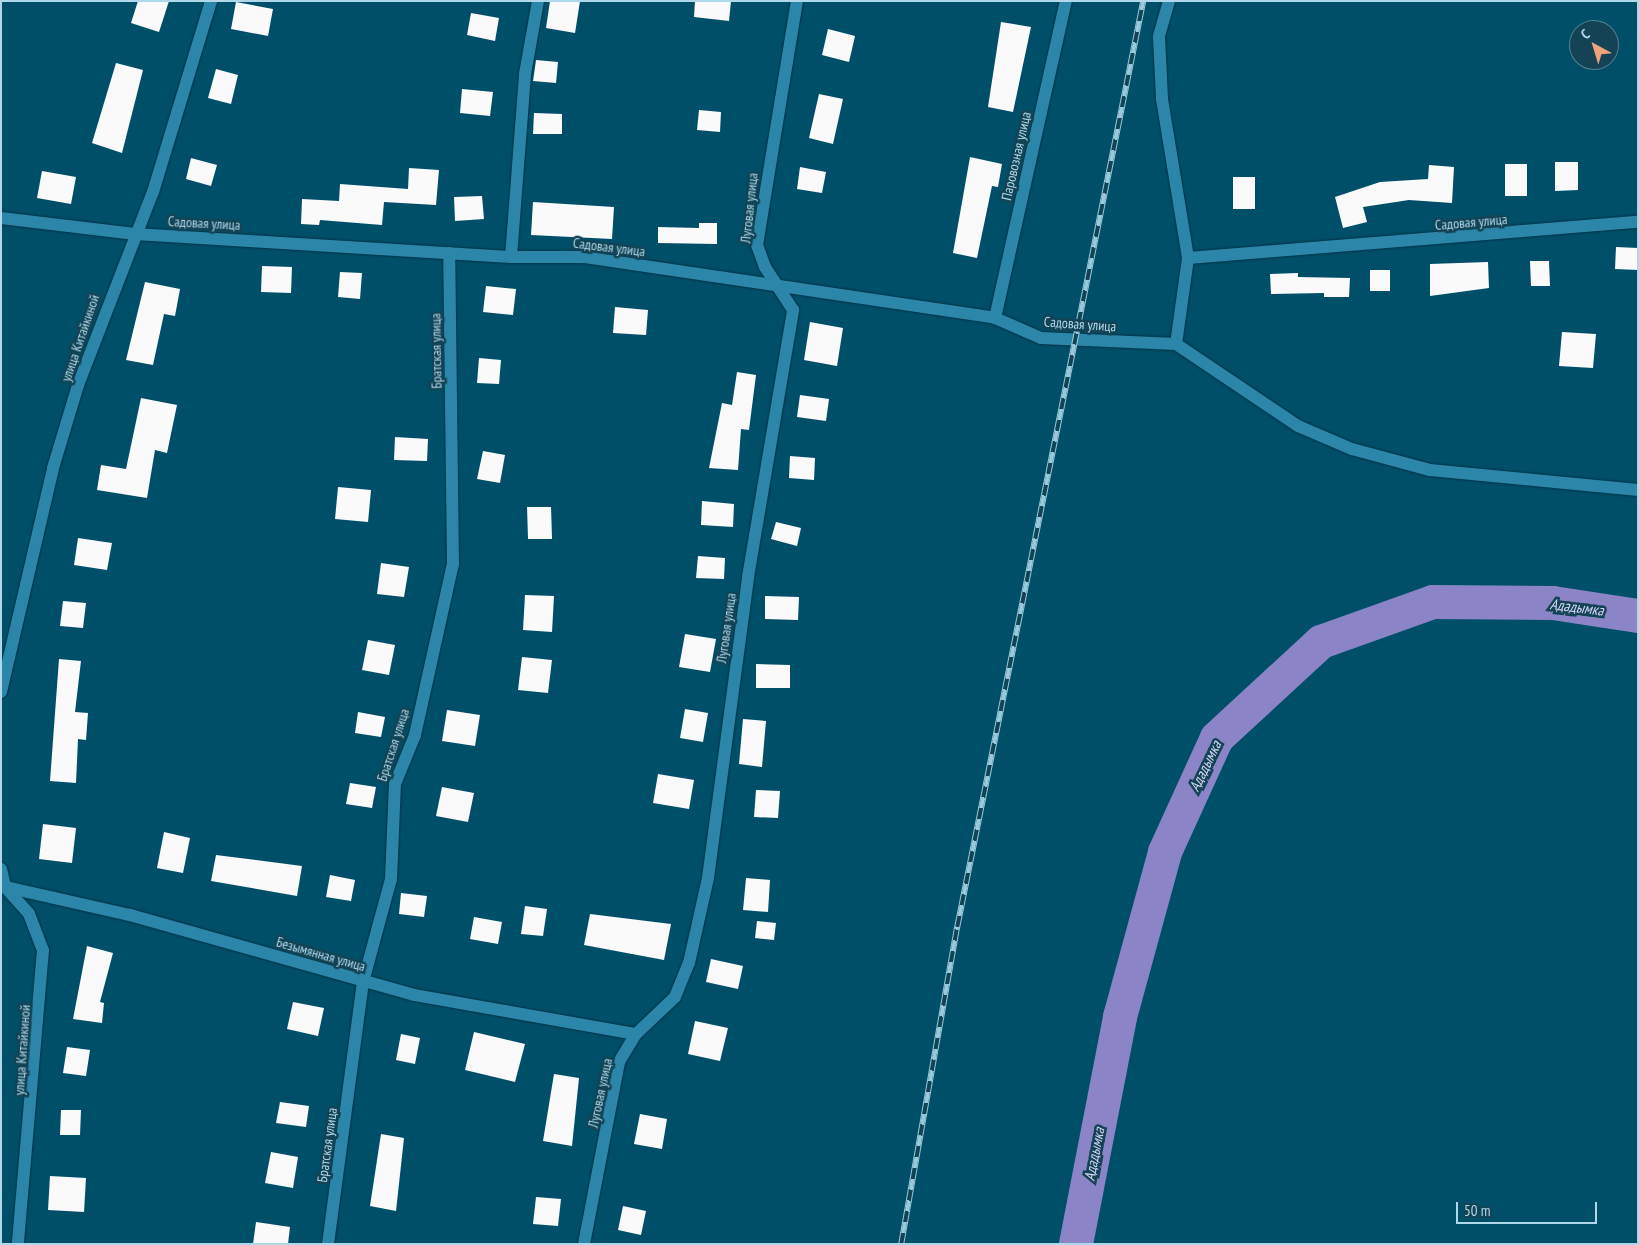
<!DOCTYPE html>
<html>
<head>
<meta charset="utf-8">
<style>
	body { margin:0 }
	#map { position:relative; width:1639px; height:1245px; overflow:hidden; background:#004f69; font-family:"PT Sans Narrow",sans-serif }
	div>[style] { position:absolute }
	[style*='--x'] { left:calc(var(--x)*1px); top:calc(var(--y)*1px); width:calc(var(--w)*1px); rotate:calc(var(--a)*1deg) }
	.river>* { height:34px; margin:-17px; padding:0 17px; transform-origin:17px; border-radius:17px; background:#8b85c7 }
	.building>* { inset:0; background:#fafafa }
	.roads { filter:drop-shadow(0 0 1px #003345) drop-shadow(0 0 1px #003345) }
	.minor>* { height:12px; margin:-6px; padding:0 6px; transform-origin:6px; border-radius:6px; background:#2b86a9 }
	.rail>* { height:5.5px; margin-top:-2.75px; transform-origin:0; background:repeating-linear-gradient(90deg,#134355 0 11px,#9bc8dc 0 22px); box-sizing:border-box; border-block:1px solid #9bc8dc }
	span { translate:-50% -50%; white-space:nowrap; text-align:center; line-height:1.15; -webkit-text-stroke:5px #134355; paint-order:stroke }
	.street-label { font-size:14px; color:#b0d8eb }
	.water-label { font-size:15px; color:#d7d5fb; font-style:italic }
	.frame { position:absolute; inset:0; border:2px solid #b0d8eb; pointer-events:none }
	.north { position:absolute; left:1569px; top:20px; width:50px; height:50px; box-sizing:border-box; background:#134355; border:1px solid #527f91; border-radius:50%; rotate:321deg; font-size:14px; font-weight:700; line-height:20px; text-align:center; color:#b0d8eb }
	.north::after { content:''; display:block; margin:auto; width:18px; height:22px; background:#f0a27a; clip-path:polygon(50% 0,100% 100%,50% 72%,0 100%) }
	.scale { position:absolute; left:1456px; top:1202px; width:141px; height:22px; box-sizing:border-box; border:2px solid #b0d8eb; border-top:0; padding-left:6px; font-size:15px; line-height:18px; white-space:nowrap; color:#b0d8eb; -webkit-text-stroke:4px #134355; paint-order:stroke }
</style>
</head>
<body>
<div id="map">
	<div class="river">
		<i style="--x:1076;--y:1244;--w:231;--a:-79"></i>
		<i style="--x:1120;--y:1017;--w:171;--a:-74.7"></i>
		<i style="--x:1165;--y:852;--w:125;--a:-65.5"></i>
		<i style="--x:1217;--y:738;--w:142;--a:-42.7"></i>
		<i style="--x:1321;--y:642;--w:119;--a:-19.7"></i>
		<i style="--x:1433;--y:602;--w:120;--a:0.5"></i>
		<i style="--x:1553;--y:603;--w:86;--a:8.7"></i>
	</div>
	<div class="building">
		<i style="clip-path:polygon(138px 1px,169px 1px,159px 32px,131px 23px)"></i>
		<i style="clip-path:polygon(550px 1px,580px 1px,575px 33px,546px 28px)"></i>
		<i style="clip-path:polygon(695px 1px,731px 1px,729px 21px,694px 17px)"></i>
		<i style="clip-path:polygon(236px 2px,273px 9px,268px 36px,231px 29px)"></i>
		<i style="clip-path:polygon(471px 13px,499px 18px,495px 41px,467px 35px)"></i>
		<i style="clip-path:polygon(1001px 22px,1031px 27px,1013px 112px,988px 107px)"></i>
		<i style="clip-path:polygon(828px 29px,855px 36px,849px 62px,822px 55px)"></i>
		<i style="clip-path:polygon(536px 60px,558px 62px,556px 83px,533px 81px)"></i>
		<i style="clip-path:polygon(116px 63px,143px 70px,122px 153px,92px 143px)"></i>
		<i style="clip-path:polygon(216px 69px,238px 75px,231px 104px,208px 98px)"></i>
		<i style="clip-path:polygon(462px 89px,493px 92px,490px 116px,460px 113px)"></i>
		<i style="clip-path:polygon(819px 94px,843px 99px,833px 144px,809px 138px)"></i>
		<i style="clip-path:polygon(699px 110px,721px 112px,720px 132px,697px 130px)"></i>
		<i style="clip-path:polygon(534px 113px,562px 114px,562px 134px,533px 134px)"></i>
		<i style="clip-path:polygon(970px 157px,1002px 164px,998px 187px,992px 186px,977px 258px,953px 253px)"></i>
		<i style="clip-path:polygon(191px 158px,217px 165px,211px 186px,186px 179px)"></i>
		<i style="clip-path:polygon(1555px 162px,1578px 162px,1578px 190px,1555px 191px)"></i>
		<i style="clip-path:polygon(1505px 164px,1527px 164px,1527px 196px,1505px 196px)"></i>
		<i style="clip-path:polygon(1429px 165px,1454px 167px,1452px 203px,1409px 200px,1363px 207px,1367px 222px,1343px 228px,1335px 197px,1380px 182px,1428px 179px)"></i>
		<i style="clip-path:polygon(800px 167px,826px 172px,822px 193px,797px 189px)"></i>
		<i style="clip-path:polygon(409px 168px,439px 170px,436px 205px,384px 202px,382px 225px,320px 220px,319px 225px,301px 224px,302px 199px,339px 201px,340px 184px,408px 189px)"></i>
		<i style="clip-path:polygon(42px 171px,76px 177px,71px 204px,37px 198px)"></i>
		<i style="clip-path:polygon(1233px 177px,1255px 177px,1255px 209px,1233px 209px)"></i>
		<i style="clip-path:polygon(482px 196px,484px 219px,455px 221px,454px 197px)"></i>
		<i style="clip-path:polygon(533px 202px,614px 207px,612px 239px,531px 235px)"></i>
		<i style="clip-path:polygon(699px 223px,717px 223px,717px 244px,658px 243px,658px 227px,699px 228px)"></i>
		<i style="clip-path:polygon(1616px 247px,1638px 248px,1638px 270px,1615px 269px)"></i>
		<i style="clip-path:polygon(1530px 261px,1549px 261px,1550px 286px,1531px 286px)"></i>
		<i style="clip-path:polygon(1488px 262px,1489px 288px,1430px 296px,1430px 264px)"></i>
		<i style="clip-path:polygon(262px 266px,292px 267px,291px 293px,261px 292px)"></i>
		<i style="clip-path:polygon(1370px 270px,1390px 270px,1390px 291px,1370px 291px)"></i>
		<i style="clip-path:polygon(340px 272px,362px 273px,360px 299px,338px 297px)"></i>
		<i style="clip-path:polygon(1298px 273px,1298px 277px,1350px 278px,1349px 297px,1324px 297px,1324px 293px,1271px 294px,1270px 274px)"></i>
		<i style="clip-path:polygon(145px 282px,180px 289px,175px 316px,164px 314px,153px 365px,126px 360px)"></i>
		<i style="clip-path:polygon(486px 286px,516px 289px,513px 315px,483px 312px)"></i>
		<i style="clip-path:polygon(615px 307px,648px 310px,646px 335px,613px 333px)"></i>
		<i style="clip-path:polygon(810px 322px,843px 328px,837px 366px,804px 360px)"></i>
		<i style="clip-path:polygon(1562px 332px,1596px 334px,1593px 368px,1559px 366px)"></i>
		<i style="clip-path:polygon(479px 358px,501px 360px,499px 384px,477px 383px)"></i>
		<i style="clip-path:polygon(737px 372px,756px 375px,749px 430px,741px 429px,738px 470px,709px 468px,722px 403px,732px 405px)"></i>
		<i style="clip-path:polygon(800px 395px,829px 399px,826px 421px,797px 417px)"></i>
		<i style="clip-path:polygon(141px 398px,177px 405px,167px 453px,155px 450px,147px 498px,97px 490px,101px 465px,126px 469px)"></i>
		<i style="clip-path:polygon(395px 437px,428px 439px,427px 461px,394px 460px)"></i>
		<i style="clip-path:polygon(483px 451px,505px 455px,500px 483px,477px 479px)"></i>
		<i style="clip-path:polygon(790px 456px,815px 458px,814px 480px,789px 478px)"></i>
		<i style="clip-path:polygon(338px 487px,371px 490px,368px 522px,335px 519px)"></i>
		<i style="clip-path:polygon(702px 501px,734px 504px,733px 527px,701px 525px)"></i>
		<i style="clip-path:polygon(527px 507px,551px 507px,552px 539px,528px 539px)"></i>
		<i style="clip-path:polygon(776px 522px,801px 528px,797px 546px,771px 539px)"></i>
		<i style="clip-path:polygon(78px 538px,112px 543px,107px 570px,74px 565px)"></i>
		<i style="clip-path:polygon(698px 556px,725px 558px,724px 579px,696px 578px)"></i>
		<i style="clip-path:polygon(381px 563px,409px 567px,404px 597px,377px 594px)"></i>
		<i style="clip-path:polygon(525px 595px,554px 596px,552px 632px,523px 630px)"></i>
		<i style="clip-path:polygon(765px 596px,799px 597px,798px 620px,765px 619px)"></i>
		<i style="clip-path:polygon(63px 601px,86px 603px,83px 628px,60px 626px)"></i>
		<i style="clip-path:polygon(685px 634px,716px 639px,710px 672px,679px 667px)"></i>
		<i style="clip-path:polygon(368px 640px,395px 645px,389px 675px,362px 670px)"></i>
		<i style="clip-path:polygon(522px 657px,552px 660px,548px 693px,518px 690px)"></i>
		<i style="clip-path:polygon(59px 659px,81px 661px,75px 712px,88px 713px,86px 740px,78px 739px,76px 783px,50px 781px)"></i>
		<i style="clip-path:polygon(756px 664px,790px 665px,790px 688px,756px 688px)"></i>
		<i style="clip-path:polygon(685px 709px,708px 713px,703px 742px,680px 738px)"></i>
		<i style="clip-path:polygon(447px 710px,480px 715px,475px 746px,442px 741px)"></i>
		<i style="clip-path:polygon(358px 712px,385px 717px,381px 737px,355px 733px)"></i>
		<i style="clip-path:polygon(743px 719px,766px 721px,762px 767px,739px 764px)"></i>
		<i style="clip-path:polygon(658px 774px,694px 780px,689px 809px,653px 803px)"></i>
		<i style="clip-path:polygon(350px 783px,376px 787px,372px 808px,346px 804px)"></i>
		<i style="clip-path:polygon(442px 787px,474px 793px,468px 822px,436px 816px)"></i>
		<i style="clip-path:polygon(756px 790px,780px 791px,778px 818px,754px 817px)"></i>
		<i style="clip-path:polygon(43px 824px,76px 828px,72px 863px,39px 859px)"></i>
		<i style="clip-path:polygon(164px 832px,190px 838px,183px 873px,157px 868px)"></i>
		<i style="clip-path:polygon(216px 855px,302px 866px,297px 896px,211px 881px)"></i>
		<i style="clip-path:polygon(330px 875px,355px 880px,351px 901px,326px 897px)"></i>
		<i style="clip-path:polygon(746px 878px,770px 880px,768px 912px,743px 910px)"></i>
		<i style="clip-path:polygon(401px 893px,427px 896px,424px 917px,399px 914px)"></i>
		<i style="clip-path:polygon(525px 906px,547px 909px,543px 936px,521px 934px)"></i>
		<i style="clip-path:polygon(590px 914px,671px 924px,664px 960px,584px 945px)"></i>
		<i style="clip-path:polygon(474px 917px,502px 922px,498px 944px,470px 939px)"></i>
		<i style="clip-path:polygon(757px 921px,776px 923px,774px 940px,755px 938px)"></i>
		<i style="clip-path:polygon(87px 946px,113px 953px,100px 1002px,104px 1003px,102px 1023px,73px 1019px)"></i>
		<i style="clip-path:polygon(711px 959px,743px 966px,738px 989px,706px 982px)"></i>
		<i style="clip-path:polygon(293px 1002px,324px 1008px,318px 1036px,287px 1029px)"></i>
		<i style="clip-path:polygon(695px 1021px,728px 1028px,720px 1061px,688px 1054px)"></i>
		<i style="clip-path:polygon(474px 1032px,525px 1044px,515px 1082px,465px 1070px)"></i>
		<i style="clip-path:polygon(401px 1034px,420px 1038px,415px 1064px,396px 1060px)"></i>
		<i style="clip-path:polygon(67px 1047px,90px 1050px,86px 1076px,63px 1073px)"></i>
		<i style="clip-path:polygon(554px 1074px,579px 1078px,572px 1146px,543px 1141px)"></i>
		<i style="clip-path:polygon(280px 1102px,309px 1106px,306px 1127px,276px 1123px)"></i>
		<i style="clip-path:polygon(61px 1110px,81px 1110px,80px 1135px,60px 1135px)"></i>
		<i style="clip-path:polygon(640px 1114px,667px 1119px,662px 1149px,634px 1144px)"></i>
		<i style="clip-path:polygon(381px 1134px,404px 1138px,396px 1211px,370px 1206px)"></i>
		<i style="clip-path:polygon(271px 1152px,298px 1157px,293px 1188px,265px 1183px)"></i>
		<i style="clip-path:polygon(50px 1176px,86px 1178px,84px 1212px,48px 1210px)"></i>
		<i style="clip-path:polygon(536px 1197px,561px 1199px,558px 1226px,533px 1224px)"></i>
		<i style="clip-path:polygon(623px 1206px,646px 1211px,641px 1235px,618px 1230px)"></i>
		<i style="clip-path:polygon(256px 1222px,290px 1227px,288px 1244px,253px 1244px)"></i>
	</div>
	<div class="roads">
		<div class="minor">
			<i style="--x:1169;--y:1;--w:37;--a:106"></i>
			<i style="--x:1159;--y:37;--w:62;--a:87.2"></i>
			<i style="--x:1162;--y:99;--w:161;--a:80.7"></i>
			<i style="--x:1188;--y:258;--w:87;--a:97.9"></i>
			<i style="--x:1;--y:218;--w:135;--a:6.8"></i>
			<i style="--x:135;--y:234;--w:377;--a:3.5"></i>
			<i style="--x:511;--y:257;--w:73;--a:0"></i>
			<i style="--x:584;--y:257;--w:416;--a:8.4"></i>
			<i style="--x:995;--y:318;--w:50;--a:23.5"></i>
			<i style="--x:1041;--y:338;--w:135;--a:2.5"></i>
			<i style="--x:511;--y:257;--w:184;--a:-85.6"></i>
			<i style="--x:525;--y:74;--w:74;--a:-79.9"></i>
			<i style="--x:1188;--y:258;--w:451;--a:-4.6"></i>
			<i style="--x:995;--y:318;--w:325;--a:-77.4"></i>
			<i style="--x:1176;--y:344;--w:147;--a:33.9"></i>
			<i style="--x:1298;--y:426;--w:59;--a:23.1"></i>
			<i style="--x:1352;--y:449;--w:81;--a:15.1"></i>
			<i style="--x:1430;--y:470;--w:209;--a:5.5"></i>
			<i style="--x:1;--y:692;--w:230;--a:-76.9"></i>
			<i style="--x:53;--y:468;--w:87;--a:-73.2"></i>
			<i style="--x:78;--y:385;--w:207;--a:-68.8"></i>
			<i style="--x:153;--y:192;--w:200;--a:-73.1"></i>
			<i style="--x:1;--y:869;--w:18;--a:77"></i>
			<i style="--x:5;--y:887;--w:36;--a:48"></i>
			<i style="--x:29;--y:914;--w:39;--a:69"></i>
			<i style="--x:43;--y:950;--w:295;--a:94.9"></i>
			<i style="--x:1;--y:886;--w:132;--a:12.7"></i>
			<i style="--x:130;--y:915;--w:295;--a:15.7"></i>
			<i style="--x:414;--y:995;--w:225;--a:10"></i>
			<i style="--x:328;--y:1244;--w:264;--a:-82.4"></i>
			<i style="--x:363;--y:982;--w:107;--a:-74.8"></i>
			<i style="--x:391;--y:879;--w:95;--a:-87.6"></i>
			<i style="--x:395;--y:784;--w:53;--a:-67.8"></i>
			<i style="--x:415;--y:735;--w:175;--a:-77.5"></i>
			<i style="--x:453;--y:564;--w:311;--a:-90.7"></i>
			<i style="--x:584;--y:1244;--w:185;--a:-79.1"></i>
			<i style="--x:619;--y:1062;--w:33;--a:-59"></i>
			<i style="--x:636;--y:1034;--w:54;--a:-43.5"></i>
			<i style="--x:675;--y:997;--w:37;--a:-68"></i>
			<i style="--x:689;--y:963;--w:87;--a:-77.4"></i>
			<i style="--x:708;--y:878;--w:304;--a:-82.4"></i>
			<i style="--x:748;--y:577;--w:271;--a:-80.4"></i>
			<i style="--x:793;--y:310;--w:51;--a:-123.1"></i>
			<i style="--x:765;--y:267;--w:23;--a:-110"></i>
			<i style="--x:757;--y:245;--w:247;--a:-80.7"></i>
		</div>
	</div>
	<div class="rail">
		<i style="--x:901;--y:1244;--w:322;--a:-80"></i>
		<i style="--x:957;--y:927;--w:944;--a:-78.64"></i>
	</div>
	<div class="street-label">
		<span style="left:1016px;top:156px;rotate:-77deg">Паровозная улица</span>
		<span style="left:749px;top:208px;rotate:-84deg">Луговая улица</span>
		<span style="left:1471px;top:222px;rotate:-5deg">Садовая улица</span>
		<span style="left:204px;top:223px;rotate:3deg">Садовая улица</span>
		<span style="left:609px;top:247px;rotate:7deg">Садовая улица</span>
		<span style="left:1080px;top:324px;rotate:4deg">Садовая улица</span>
		<span style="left:80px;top:338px;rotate:-71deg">улица Китайкиной</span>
		<span style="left:436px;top:351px;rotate:-91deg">Братская улица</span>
		<span style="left:726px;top:628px;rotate:-82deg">Луговая улица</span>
		<span style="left:393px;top:745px;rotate:-72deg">Братская улица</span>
		<span style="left:321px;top:954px;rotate:16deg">Безымянная улица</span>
		<span style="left:22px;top:1050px;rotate:-86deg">улица Китайкиной</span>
		<span style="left:600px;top:1093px;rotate:-78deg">Луговая улица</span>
		<span style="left:327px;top:1145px;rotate:-82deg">Братская улица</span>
	</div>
	<div class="water-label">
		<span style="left:1577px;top:607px;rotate:7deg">Ададымка</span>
		<span style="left:1205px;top:766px;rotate:-64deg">Ададымка</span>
		<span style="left:1094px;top:1154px;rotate:-79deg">Ададымка</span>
	</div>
	<div class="frame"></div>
	<div class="north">С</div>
	<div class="scale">50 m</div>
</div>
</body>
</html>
